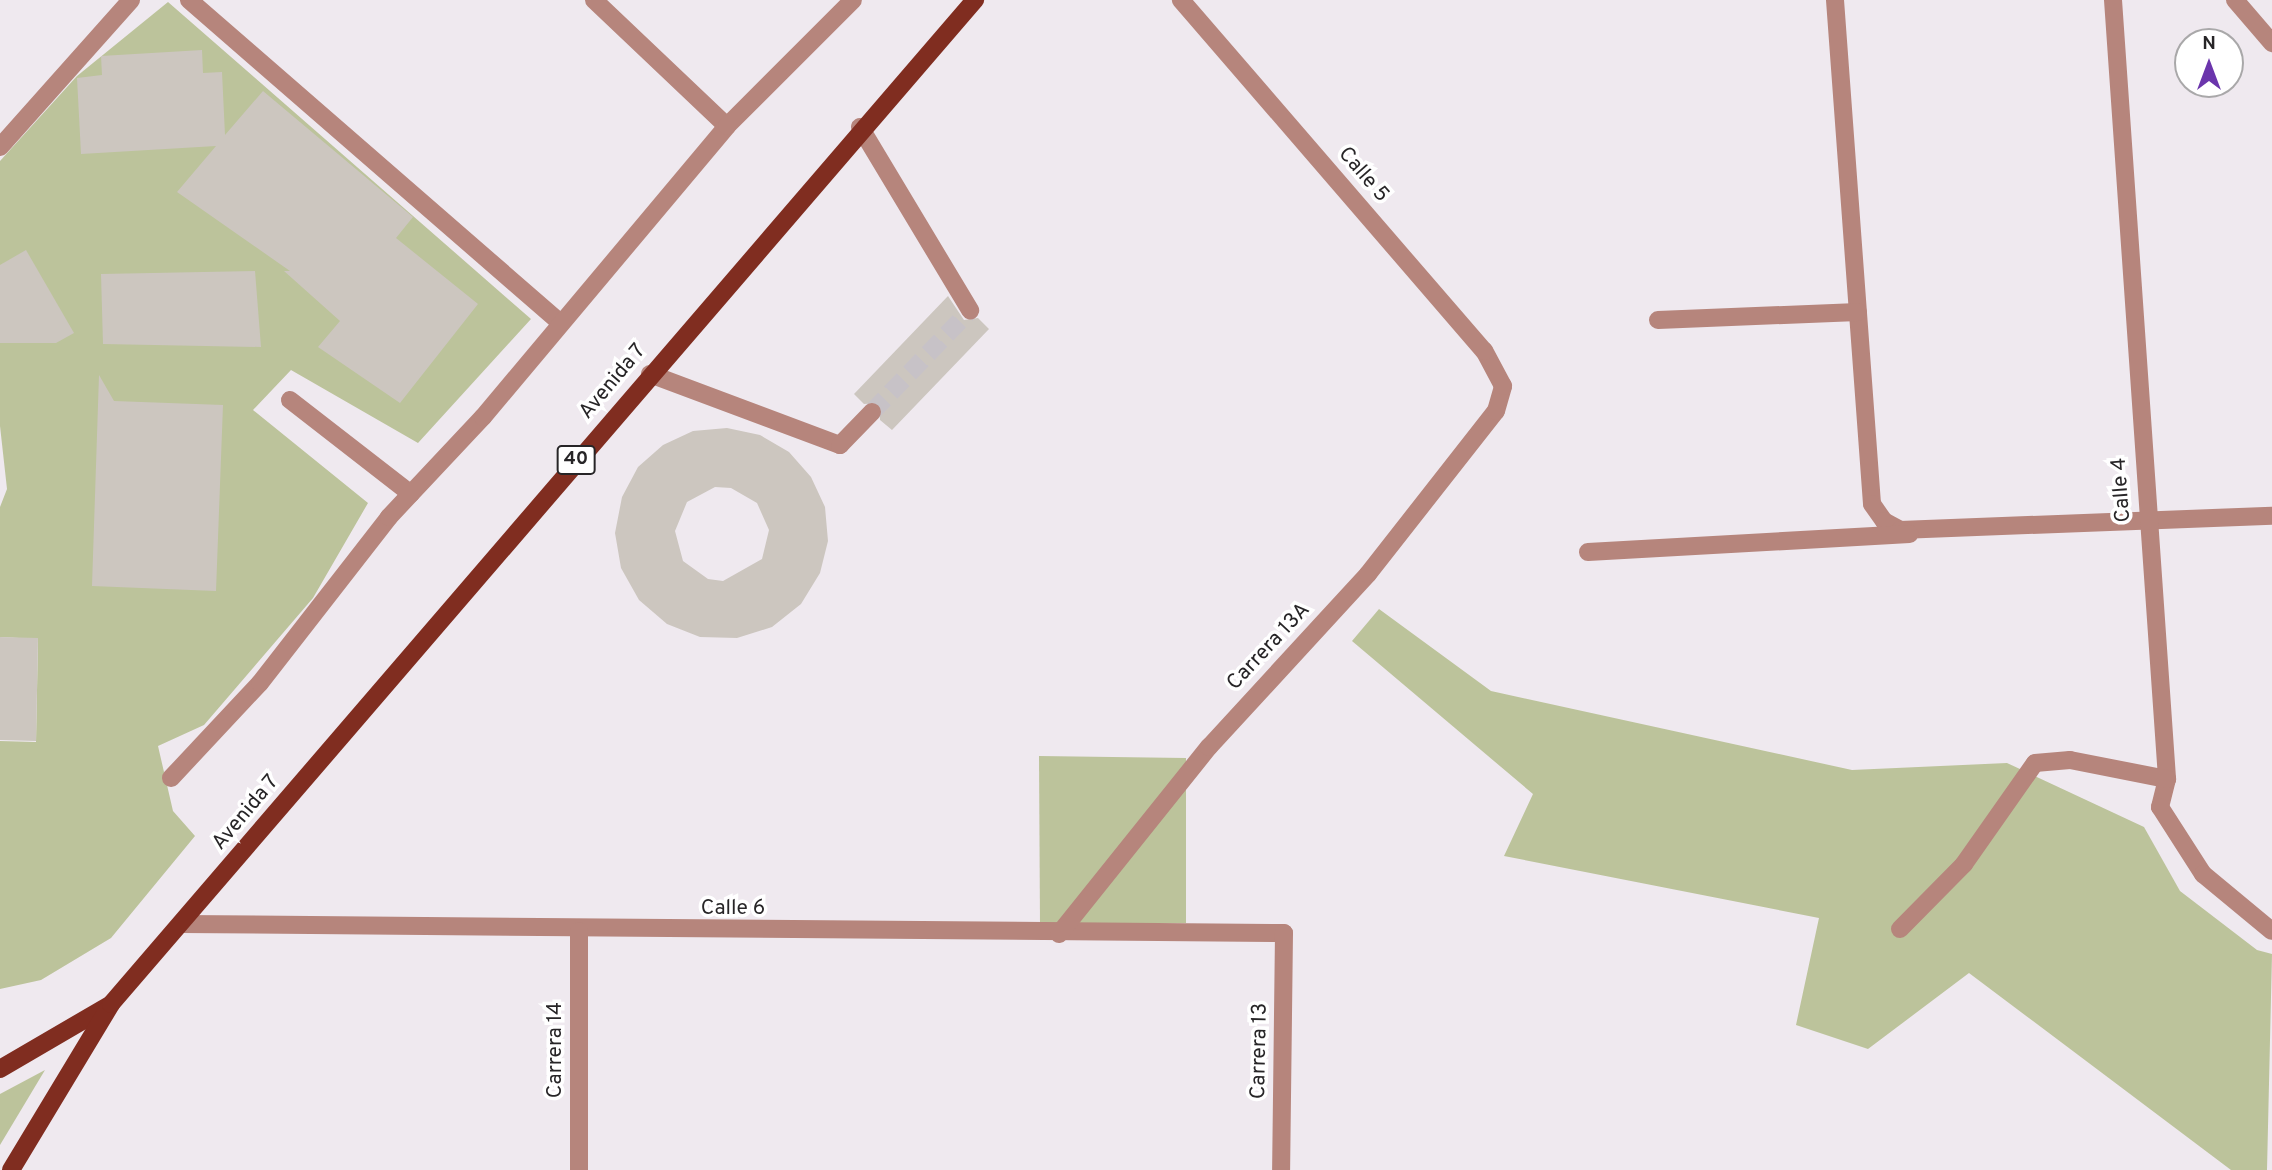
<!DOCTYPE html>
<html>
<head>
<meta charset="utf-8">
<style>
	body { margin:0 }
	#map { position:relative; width:2272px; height:1170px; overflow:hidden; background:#efe9ef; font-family:Overpass,sans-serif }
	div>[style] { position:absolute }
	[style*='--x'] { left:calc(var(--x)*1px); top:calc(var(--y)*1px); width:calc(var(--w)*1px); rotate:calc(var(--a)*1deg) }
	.green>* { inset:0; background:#bcc39b }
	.building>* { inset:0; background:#ccc6bf }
	.minor-tunnel>* { height:18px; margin-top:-9px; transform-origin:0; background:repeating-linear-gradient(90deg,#c7c2c7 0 18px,transparent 0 27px) }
	.minor>* { height:18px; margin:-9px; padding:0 9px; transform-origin:9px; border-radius:9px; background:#b6857c }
	.major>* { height:18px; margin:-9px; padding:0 9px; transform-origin:9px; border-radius:9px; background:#802d20 }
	span { translate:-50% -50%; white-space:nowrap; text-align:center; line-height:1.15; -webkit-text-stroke:7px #fff; paint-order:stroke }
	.shield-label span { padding:2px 5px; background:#fff; border:2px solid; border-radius:5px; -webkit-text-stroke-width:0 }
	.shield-label { font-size:19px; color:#272527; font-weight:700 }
	.street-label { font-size:21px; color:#272527 }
	.north { position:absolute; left:2174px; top:28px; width:70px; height:70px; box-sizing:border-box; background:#fff; border:2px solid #a9a8a9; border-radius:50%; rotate:0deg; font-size:19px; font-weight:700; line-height:28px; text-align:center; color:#272527 }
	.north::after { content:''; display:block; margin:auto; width:24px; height:32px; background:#6b35ac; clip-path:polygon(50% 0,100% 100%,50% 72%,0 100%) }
</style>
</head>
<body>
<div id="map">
	<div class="green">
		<i style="clip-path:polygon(168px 2px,531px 319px,418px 443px,291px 370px,253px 410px,368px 503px,313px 598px,204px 725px,158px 746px,173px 811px,195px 836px,111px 938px,41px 980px,0 989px,0 741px,36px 742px,38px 639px,0 637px,0 507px,7px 489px,0 426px,0 161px,77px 76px)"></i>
		<i style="clip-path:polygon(1379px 609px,1491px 691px,1852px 770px,2007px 763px,2144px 827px,2180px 891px,2257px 950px,2272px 954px,2267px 1170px,2231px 1170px,1969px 973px,1868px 1049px,1796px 1025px,1819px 918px,1504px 856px,1533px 794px,1352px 641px)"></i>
		<i style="clip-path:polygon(1039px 756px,1186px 758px,1186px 923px,1040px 923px)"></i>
		<i style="clip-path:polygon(45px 1070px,0 1145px,0 1094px)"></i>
	</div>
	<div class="building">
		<i style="clip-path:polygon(202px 50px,203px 73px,222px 72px,225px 135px,263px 91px,413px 217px,396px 238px,478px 304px,400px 403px,318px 347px,340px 321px,284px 271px,290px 271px,177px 192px,216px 146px,81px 154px,77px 78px,102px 75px,101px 56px)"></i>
		<i style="clip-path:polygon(26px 250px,74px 333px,56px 343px,0 343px,0 265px)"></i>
		<i style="clip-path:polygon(255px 271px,261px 347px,103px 344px,101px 274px)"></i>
		<i style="clip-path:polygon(948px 296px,964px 320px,978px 318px,989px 329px,892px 430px,880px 420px,879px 403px,864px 404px,854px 394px)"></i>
		<i style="clip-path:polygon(99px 375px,114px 401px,223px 405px,216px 591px,92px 586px)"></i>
		<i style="clip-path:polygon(evenodd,727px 428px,760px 435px,789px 452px,811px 477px,825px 507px,828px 541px,820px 573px,801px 604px,772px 627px,737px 638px,700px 637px,667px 624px,639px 600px,621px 568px,615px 533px,622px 497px,638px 467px,663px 445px,693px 431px,727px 428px,715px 487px,731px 488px,757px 503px,769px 530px,762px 559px,723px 581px,708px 579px,683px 561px,675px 531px,687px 502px,715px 487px)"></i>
		<i style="clip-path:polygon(0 637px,38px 638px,36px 741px,0 740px)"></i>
	</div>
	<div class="minor-tunnel">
		<i style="--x:872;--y:412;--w:141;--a:-46.1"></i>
	</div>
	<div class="minor">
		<i style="--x:189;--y:0;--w:492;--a:41"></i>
		<i style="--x:594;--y:0;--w:183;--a:43.5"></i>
		<i style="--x:1835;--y:0;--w:505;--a:85.8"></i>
		<i style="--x:1872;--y:504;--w:21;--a:55"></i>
		<i style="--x:1884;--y:521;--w:18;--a:29"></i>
		<i style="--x:1900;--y:530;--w:372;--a:-2.2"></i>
		<i style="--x:2113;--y:0;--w:781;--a:86.03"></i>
		<i style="--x:2167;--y:779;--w:29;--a:104"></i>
		<i style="--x:2160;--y:807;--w:80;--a:57.3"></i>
		<i style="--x:2203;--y:874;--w:89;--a:39.6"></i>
		<i style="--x:2235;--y:0;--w:57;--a:49.3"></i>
		<i style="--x:860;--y:127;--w:214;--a:59"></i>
		<i style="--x:0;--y:147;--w:197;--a:-48.3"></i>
		<i style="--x:1658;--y:320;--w:200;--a:-2.3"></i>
		<i style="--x:650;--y:374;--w:203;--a:20.5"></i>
		<i style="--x:840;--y:445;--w:46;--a:-45.9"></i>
		<i style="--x:290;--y:400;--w:153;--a:37.8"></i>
		<i style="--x:1588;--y:552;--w:322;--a:-3.2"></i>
		<i style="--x:171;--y:778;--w:130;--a:-46.9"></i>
		<i style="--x:260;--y:683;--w:210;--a:-52.1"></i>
		<i style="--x:389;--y:517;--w:137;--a:-46.8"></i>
		<i style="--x:483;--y:417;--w:380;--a:-50"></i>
		<i style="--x:727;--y:126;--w:178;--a:-45"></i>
		<i style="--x:181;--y:924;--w:1103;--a:0.47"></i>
		<i style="--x:1284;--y:933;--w:237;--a:90.7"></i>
		<i style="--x:1900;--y:929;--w:91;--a:-45.4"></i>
		<i style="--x:1964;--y:864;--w:123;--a:-54.9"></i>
		<i style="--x:2035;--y:763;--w:35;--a:-5"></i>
		<i style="--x:2070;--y:760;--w:99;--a:11.1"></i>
		<i style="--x:579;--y:931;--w:239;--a:90"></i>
		<i style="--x:1059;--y:934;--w:240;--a:-51.3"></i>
		<i style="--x:1209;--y:747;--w:235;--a:-47.4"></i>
		<i style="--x:1368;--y:574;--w:207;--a:-51.9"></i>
		<i style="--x:1496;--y:411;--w:26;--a:-74"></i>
		<i style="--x:1503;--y:386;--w:40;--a:-118"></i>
		<i style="--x:1484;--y:351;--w:464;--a:-130.8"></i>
	</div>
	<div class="major">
		<i style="--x:0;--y:1069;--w:125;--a:-30.3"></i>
		<i style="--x:11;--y:1170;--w:194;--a:-58.9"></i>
		<i style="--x:111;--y:1004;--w:1325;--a:-49.29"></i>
	</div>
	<div class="shield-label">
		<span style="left:576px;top:460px">40</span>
	</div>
	<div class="street-label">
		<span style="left:1363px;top:175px;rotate:49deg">Calle 5</span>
		<span style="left:613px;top:382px;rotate:-50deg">Avenida 7</span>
		<span style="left:2122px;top:490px;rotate:-94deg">Calle 4</span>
		<span style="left:1269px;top:647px;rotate:-47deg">Carrera 13A</span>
		<span style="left:246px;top:813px;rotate:-50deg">Avenida 7</span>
		<span style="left:733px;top:909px">Calle 6</span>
		<span style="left:556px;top:1050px;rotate:-90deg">Carrera 14</span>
		<span style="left:1260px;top:1051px;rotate:-89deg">Carrera 13</span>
	</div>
	<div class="north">N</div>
</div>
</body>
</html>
